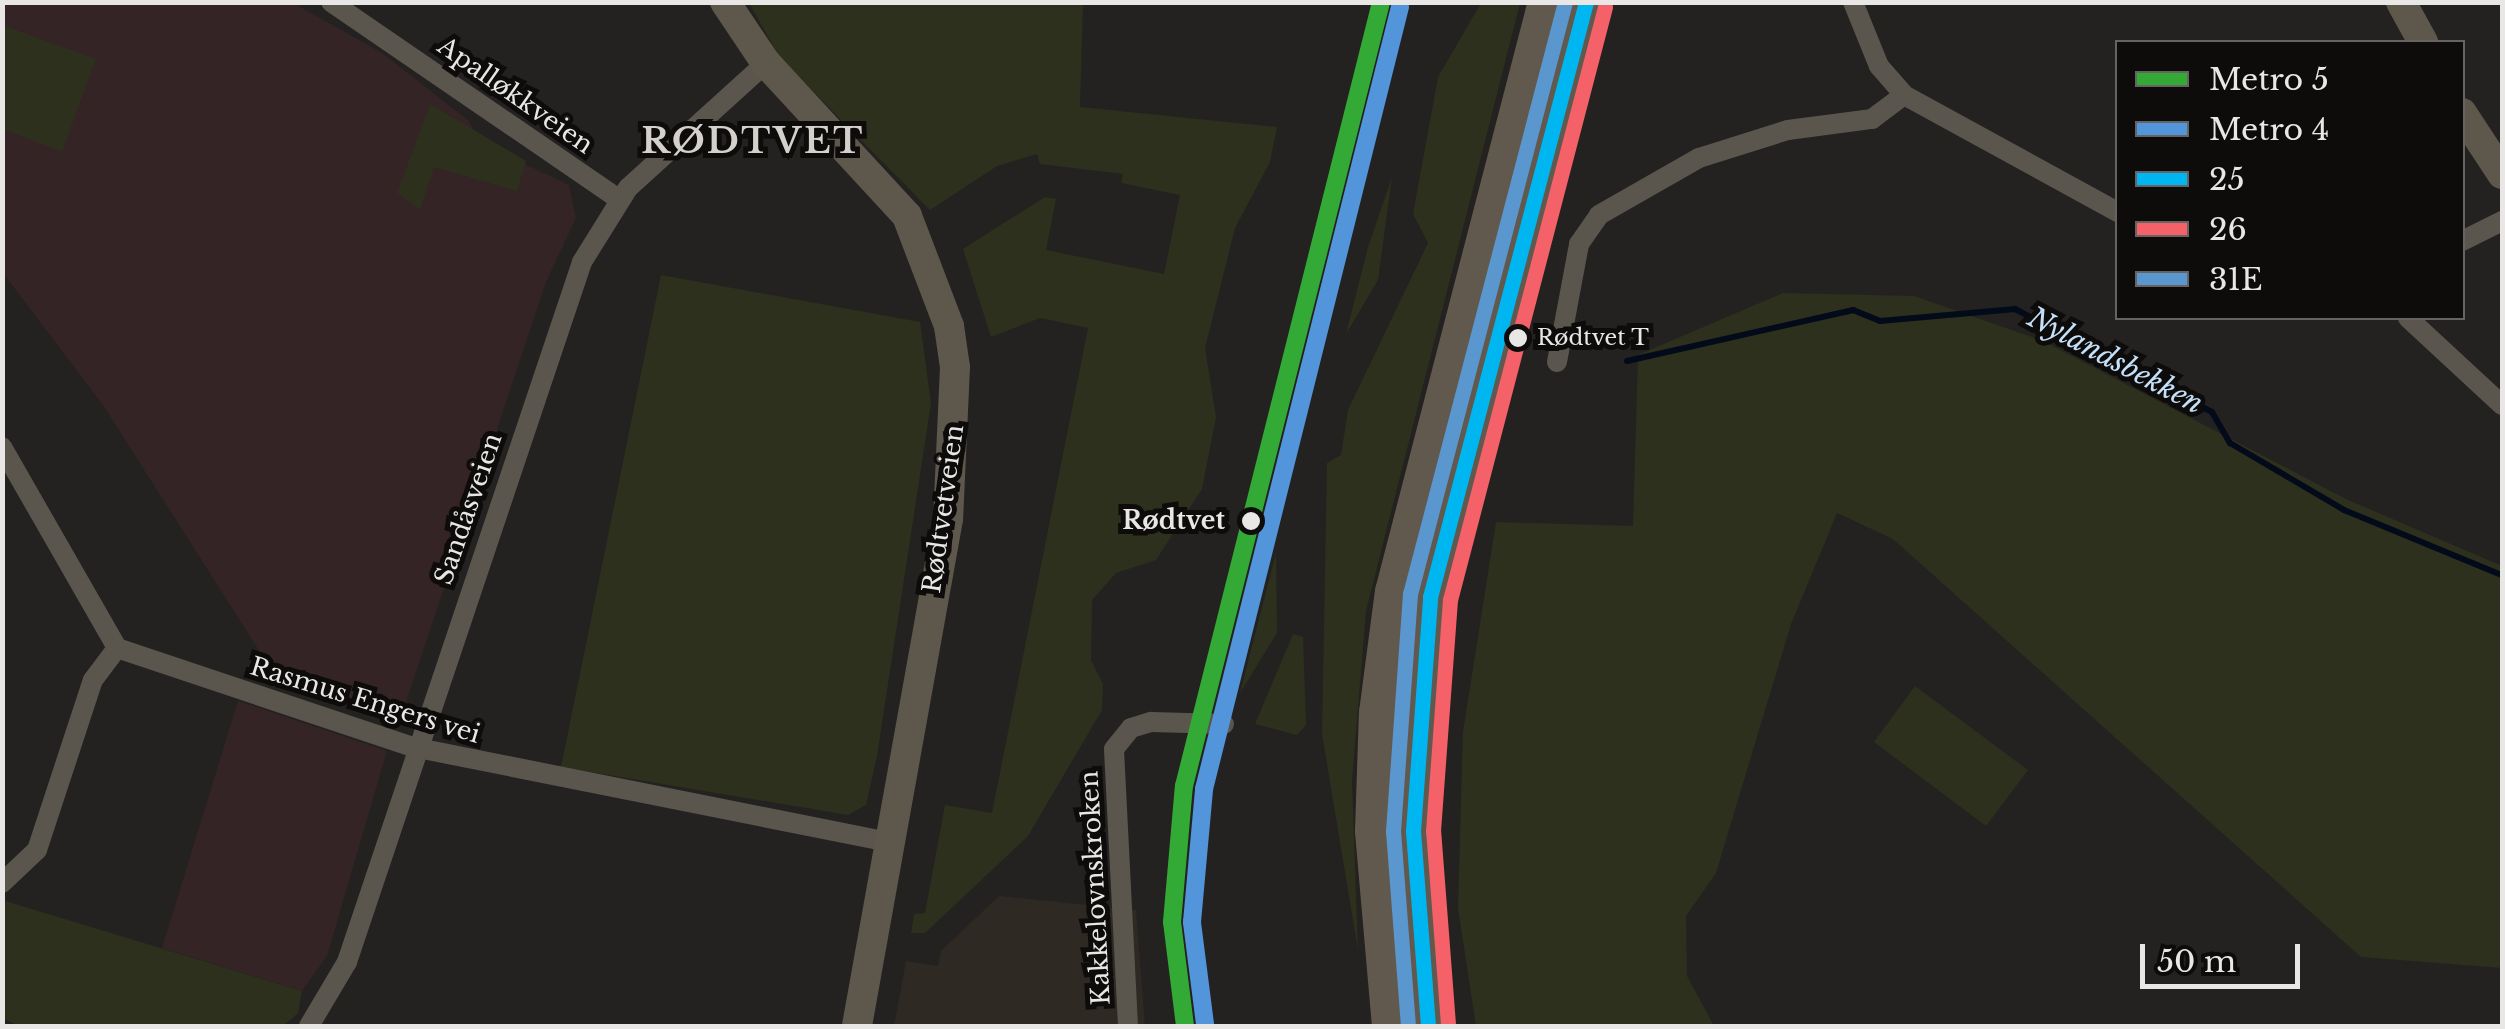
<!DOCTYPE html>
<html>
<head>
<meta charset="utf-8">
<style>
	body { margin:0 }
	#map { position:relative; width:2505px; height:1029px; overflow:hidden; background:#232220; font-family:"Libre Baskerville",serif }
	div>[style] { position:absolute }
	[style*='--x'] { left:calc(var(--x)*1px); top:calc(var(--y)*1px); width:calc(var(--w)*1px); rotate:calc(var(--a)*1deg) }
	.built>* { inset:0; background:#2e2922 }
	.education>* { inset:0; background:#342425 }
	.green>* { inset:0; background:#2d301c }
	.stream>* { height:6px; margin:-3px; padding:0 3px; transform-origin:3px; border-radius:3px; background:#030b1b }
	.street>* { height:20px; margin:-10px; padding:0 10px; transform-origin:10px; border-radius:10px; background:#5a554d }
	.secondary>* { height:30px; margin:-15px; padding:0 15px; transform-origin:15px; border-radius:15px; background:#5d574c }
	.highway>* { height:38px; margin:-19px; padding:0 19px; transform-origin:19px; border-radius:19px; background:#62594e }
	.bus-1>* { height:15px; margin:-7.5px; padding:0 7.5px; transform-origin:7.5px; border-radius:7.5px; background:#00b6f1 }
	.bus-2>* { height:15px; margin:-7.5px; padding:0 7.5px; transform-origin:7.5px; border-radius:7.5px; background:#f56168 }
	.bus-3>* { height:15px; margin:-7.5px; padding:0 7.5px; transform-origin:7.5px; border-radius:7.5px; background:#5a97cf }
	.metro-1>* { height:18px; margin:-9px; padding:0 9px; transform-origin:9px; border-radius:9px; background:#32aa35 }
	.metro-2>* { height:18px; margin:-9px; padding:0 9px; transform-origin:9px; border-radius:9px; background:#5395db }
	.dots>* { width:28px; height:28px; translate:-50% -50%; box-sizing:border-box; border:5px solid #0d0c0a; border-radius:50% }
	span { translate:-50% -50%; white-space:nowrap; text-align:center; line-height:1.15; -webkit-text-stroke:10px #0d0c0a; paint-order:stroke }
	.bus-label { font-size:22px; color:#e8e7e5 }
	.left { translate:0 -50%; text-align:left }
	.street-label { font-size:25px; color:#e8e7e5 }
	.stop-label { font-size:25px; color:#e8e7e5; font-weight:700 }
	.right { translate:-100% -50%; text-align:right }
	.water-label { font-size:28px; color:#c4e0fa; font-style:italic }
	.district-label { font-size:35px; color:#d4d1cd; font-weight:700; letter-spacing:2.5px }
	.frame { position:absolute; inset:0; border:5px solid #e8e7e5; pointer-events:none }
	.legend { position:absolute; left:2115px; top:40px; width:350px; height:280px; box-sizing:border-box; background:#0d0c0a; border:2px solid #656462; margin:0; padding:12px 18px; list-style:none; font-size:30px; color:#e8e7e5 }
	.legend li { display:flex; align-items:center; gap:20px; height:50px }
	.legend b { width:50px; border:2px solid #656462 }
	.scale { position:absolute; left:2140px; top:944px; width:160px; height:45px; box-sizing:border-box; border:5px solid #e8e7e5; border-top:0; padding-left:12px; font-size:30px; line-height:35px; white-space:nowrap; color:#e8e7e5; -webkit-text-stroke:8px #0d0c0a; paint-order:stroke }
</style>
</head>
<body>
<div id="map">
	<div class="built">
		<i style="clip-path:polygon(999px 896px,1136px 910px,1145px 1026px,894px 1026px,906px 961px,938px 966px,941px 951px)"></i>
	</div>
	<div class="education">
		<i style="clip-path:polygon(2px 3px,293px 3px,382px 53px,469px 121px,480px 143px,569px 185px,576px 218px,546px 282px,402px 714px,274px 674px,103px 405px,3px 273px)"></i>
		<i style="clip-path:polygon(238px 701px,387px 751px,327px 956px,302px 991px,162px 948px)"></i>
	</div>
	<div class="green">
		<i style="clip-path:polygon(749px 3px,1083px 3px,1080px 107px,1277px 127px,1270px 162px,1235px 228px,1205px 348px,1216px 417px,1202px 489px,1156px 560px,1116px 573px,1092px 600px,1091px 660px,1103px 684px,1102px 710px,1028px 836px,925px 933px,911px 933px,914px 914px,925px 913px,945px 805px,992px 813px,1088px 328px,1040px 318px,991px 337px,963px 249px,1045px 197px,1056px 199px,1046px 250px,1164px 274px,1180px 195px,1121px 183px,1123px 174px,1040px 164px,1037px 154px,997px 166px,930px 210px,780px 58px)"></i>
		<i style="clip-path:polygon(1481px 3px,1520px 3px,1366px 611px,1352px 781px,1358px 950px,1322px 734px,1327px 463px,1341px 455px,1348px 410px,1428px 243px,1413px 214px,1438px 77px)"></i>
		<i style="clip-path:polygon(2px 25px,96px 59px,62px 152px,3px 129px)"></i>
		<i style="clip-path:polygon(430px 104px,526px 161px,517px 191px,434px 167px,420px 210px,397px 193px)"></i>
		<i style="clip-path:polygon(1392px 177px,1378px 280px,1346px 334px,1368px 247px)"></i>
		<i style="clip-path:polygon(661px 275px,920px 322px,931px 403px,877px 756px,866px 805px,848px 815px,561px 767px)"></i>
		<i style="clip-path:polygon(1783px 293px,1914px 296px,2043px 341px,2346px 499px,2502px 566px,2502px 968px,2361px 957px,1893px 539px,1837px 513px,1791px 624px,1716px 873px,1686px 916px,1687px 976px,1714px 1026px,1476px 1026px,1458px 908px,1463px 732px,1496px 522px,1633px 526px,1638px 355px)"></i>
		<i style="clip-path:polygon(1276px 553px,1277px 633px,1240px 693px)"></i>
		<i style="clip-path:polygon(1293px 634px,1303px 637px,1306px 725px,1297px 735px,1255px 724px)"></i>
		<i style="clip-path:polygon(1915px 686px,2028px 770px,1986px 826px,1874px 742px)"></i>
		<i style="clip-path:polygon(2px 900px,302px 991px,298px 1013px,283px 1026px,19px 1026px,3px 1018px)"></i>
	</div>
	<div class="stream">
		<i style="--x:1627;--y:361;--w:232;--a:-12.7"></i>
		<i style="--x:1853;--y:310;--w:29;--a:22"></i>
		<i style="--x:1880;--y:321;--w:136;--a:-5.1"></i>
		<i style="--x:2015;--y:309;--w:222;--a:27.6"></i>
		<i style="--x:2212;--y:412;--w:36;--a:60"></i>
		<i style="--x:2230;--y:443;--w:132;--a:30.4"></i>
		<i style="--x:2344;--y:510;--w:171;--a:22.4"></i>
	</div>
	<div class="street">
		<i style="--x:331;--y:2;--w:349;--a:34.4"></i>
		<i style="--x:1853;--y:2;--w:69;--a:67.9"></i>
		<i style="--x:1879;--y:66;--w:38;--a:49"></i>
		<i style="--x:1904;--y:95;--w:244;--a:28.7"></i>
		<i style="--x:2462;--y:241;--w:45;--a:-26.6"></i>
		<i style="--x:2408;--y:318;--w:128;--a:42.8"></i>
		<i style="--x:1557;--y:362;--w:120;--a:-79.4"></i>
		<i style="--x:1579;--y:244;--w:35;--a:-55"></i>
		<i style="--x:1599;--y:215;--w:115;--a:-29.7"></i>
		<i style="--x:1699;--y:158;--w:93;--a:-17.5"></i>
		<i style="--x:1788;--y:130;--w:85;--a:-7.5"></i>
		<i style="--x:1872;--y:119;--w:40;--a:-37"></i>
		<i style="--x:2;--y:447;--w:232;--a:60.2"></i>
		<i style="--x:117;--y:648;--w:312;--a:18.5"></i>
		<i style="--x:413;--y:747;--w:485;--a:11.3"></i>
		<i style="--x:2;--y:883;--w:48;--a:-43.3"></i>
		<i style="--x:37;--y:850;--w:179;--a:-71.8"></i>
		<i style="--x:93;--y:680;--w:40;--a:-53"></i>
		<i style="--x:309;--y:1026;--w:74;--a:-59.3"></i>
		<i style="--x:347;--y:962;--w:738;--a:-71.44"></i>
		<i style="--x:582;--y:262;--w:87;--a:-58.1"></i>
		<i style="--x:628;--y:188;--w:186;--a:-42.2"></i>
		<i style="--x:1128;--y:1026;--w:277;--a:-92.9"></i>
		<i style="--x:1114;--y:749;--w:27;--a:-51"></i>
		<i style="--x:1131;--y:728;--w:21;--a:-17"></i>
		<i style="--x:1151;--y:722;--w:73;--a:1.6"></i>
	</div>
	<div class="secondary">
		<i style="--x:725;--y:2;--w:73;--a:56.1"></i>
		<i style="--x:766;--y:63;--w:208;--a:47.3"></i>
		<i style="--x:907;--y:216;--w:118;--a:69.1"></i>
		<i style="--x:949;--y:326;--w:41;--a:81.7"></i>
		<i style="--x:955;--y:367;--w:152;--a:92.6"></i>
		<i style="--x:948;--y:519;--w:515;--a:100.18"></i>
		<i style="--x:2401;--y:2;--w:46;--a:61.2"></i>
		<i style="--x:2462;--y:113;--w:73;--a:56.7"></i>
	</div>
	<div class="highway">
		<i style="--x:1391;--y:1026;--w:196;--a:-95"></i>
		<i style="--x:1374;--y:831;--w:118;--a:-88.1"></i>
		<i style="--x:1378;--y:713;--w:122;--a:-82.5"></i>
		<i style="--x:1394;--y:592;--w:610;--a:-75.46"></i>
		<i style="--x:1428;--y:1026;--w:196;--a:-94.4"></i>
		<i style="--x:1413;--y:831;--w:235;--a:-85.8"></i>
		<i style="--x:1430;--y:597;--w:615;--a:-75.49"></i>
	</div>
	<div class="bus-1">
		<i style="--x:1428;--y:1026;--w:196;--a:-94.4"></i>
		<i style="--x:1413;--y:831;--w:235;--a:-85.8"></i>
		<i style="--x:1430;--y:597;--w:615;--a:-75.31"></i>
	</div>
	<div class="bus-2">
		<i style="--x:1448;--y:1024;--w:194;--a:-94.4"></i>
		<i style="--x:1433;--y:831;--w:232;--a:-85.8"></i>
		<i style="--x:1450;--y:600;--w:613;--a:-75.35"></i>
	</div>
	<div class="bus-3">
		<i style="--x:1408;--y:1026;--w:196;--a:-94.4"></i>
		<i style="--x:1393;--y:831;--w:238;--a:-85.9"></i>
		<i style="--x:1410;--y:594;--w:612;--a:-75.33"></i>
	</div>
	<div class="metro-1">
		<i style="--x:1185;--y:1026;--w:105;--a:-97.1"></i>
		<i style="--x:1172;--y:922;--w:137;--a:-85"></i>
		<i style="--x:1184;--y:786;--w:808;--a:-75.89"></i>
	</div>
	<div class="metro-2">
		<i style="--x:1205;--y:1024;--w:103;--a:-97.3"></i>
		<i style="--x:1192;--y:922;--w:134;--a:-84.8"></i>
		<i style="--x:1204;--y:789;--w:806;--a:-75.93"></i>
	</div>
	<div class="dots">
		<i style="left:1518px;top:338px;background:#e8e7e5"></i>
		<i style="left:1251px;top:521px;background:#e8e7e5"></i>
	</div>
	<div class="bus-label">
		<span class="left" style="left:1537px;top:338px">Rødtvet T</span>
	</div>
	<div class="street-label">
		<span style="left:515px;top:96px;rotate:35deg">Apalløkkveien</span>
		<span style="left:469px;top:509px;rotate:-71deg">Sandåsveien</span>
		<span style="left:944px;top:509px;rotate:-82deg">Rødtvetveien</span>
		<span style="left:365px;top:701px;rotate:17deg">Rasmus Engers vei</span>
		<span style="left:1096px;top:888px;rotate:-93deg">Kakkelovnskroken</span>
	</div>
	<div class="stop-label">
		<span class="right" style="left:1225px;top:521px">Rødtvet</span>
	</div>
	<div class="water-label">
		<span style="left:2115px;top:361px;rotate:28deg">Nylandsbekken</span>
	</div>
	<div class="district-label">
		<span style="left:753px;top:141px">RØDTVET</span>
	</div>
	<div class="frame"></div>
	<ul class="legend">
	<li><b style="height:12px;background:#32aa35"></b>Metro 5</li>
	<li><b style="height:12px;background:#5395db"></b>Metro 4</li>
	<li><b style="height:12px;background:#00b6f1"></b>25</li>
	<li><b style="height:12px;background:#f56168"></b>26</li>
	<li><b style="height:12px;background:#5a97cf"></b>31E</li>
	</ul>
	<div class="scale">50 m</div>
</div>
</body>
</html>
